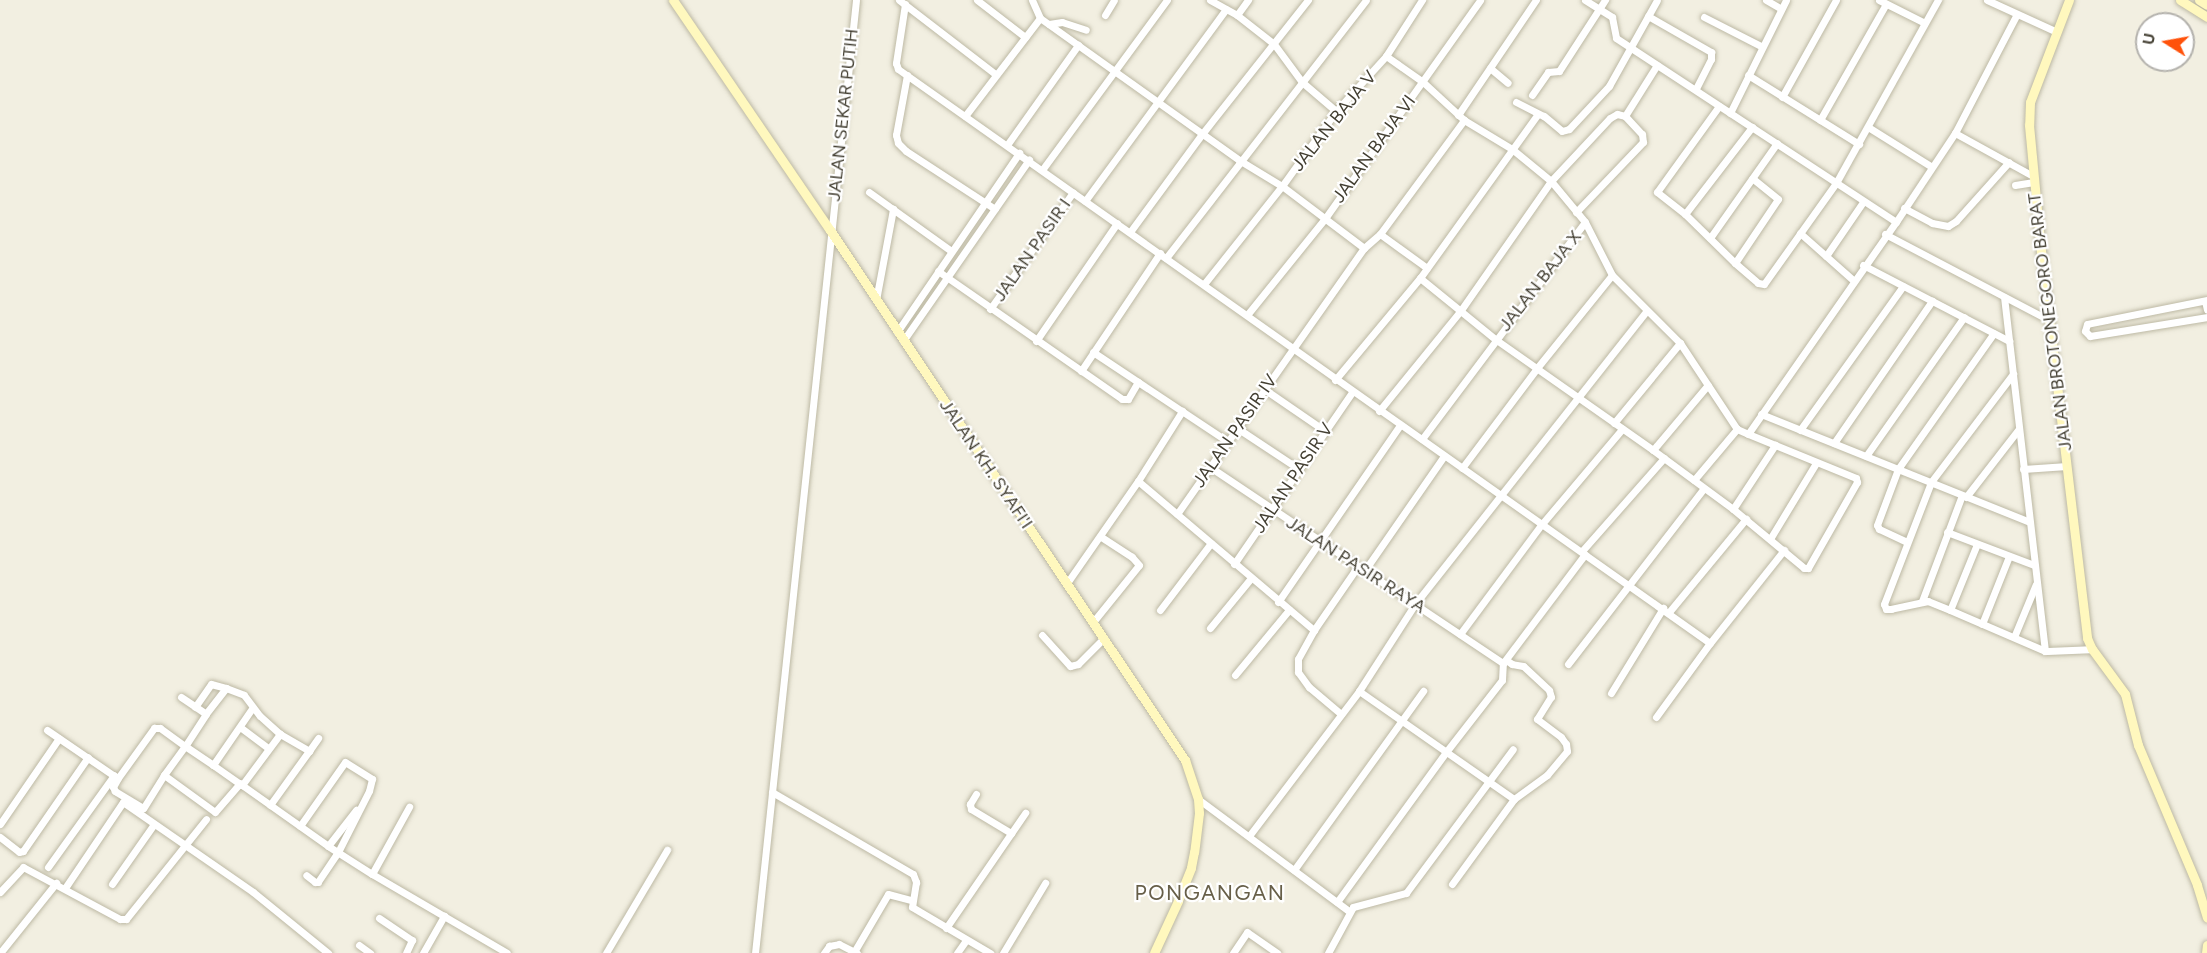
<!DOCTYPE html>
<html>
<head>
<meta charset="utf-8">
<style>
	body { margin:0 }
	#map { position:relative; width:2207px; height:953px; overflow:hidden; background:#f2efe1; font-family:Figtree,sans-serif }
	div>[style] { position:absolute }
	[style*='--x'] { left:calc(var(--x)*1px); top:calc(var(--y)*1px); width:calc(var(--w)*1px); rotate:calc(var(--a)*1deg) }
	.roads { filter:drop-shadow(0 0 2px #bdb9a4) drop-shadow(0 0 2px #bdb9a4) }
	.minor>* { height:7px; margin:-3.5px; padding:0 3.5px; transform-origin:3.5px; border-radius:3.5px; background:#fff }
	.secondary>* { height:9px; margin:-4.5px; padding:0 4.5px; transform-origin:4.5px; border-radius:4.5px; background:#fff8be }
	span { translate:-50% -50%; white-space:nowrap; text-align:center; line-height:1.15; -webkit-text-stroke:4.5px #fff; paint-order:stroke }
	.street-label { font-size:18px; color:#433f32 }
	.quarter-label { font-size:21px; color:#675f48; letter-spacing:1.5px }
	.north { position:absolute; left:2135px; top:12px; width:60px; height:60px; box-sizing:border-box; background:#fff; border:2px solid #b4b2ad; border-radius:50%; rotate:281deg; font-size:16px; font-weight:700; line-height:24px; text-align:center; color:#433f32 }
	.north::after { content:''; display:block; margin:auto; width:21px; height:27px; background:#ff520b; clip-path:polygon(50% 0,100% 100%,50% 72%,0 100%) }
</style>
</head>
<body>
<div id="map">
	<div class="roads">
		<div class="minor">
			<i style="--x:899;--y:0;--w:121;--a:37.6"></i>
			<i style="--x:977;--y:0;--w:61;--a:37.6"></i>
			<i style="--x:1032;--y:0;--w:20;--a:66"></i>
			<i style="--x:1040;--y:18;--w:244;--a:35.5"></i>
			<i style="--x:1239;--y:160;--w:50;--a:31.2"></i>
			<i style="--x:1282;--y:186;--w:103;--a:37.1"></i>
			<i style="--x:1210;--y:0;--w:31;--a:29"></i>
			<i style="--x:1237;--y:15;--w:47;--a:38.1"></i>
			<i style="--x:1274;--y:44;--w:47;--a:53.6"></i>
			<i style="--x:1302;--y:82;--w:45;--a:40.5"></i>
			<i style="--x:1585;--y:0;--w:32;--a:32"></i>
			<i style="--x:1612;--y:17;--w:21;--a:79"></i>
			<i style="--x:1616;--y:38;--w:335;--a:33.3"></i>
			<i style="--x:1766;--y:0;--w:16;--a:30"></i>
			<i style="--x:1879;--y:0;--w:51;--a:26.6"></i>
			<i style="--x:1987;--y:0;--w:77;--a:24.6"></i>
			<i style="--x:905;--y:4;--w:60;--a:98.7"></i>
			<i style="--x:896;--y:63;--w:6;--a:72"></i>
			<i style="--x:898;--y:69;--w:994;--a:35.26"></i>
			<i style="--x:1105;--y:15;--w:17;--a:-59"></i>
			<i style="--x:1237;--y:15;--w:19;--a:-54"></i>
			<i style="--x:1648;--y:16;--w:73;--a:29.7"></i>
			<i style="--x:1711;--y:52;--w:7;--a:90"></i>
			<i style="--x:1711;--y:59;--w:34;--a:117"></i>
			<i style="--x:1704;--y:17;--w:64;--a:27"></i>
			<i style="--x:1049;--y:24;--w:13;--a:-9"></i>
			<i style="--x:1062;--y:22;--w:25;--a:18"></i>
			<i style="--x:1386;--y:56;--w:45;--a:35.1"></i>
			<i style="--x:1423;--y:82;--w:56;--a:42.8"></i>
			<i style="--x:1464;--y:120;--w:56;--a:31.1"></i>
			<i style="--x:1512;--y:149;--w:50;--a:39.4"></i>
			<i style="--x:1551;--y:181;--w:53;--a:50.3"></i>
			<i style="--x:1585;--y:222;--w:59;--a:63"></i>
			<i style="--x:1612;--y:275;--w:96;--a:45"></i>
			<i style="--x:1680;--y:343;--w:103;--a:56.5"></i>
			<i style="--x:1490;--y:68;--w:23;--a:40"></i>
			<i style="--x:907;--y:75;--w:61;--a:100.4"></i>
			<i style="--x:896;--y:135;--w:8;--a:76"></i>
			<i style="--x:898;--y:143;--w:11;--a:45"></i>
			<i style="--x:906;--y:151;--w:106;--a:33.1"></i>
			<i style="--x:1748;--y:75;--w:131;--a:31.9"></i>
			<i style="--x:1532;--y:95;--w:28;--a:-55"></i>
			<i style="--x:1548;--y:72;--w:11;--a:-5"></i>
			<i style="--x:1559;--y:71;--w:85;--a:-57.1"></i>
			<i style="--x:1782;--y:97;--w:111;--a:-60.9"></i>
			<i style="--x:1516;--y:102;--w:31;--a:27"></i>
			<i style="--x:1544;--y:116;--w:23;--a:40"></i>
			<i style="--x:1562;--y:131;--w:7;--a:-16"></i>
			<i style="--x:1569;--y:129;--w:59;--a:-47.1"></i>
			<i style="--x:1609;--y:86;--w:98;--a:-60.8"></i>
			<i style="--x:1719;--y:106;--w:106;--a:125.8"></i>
			<i style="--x:1657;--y:192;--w:36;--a:38"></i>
			<i style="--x:1685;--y:214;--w:70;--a:44.4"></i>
			<i style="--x:1735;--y:263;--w:30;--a:41"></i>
			<i style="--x:1758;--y:283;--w:6;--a:9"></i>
			<i style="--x:1764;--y:284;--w:124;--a:-54.5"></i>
			<i style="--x:1836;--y:183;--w:210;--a:-60.9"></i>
			<i style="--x:1730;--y:113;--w:126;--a:-63.6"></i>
			<i style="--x:1458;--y:115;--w:139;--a:-55.9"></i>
			<i style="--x:965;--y:116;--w:123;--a:-52.6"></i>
			<i style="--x:1625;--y:116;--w:60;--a:-57.9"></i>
			<i style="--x:1820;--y:120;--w:133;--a:-60.4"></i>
			<i style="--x:1868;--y:127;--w:75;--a:32"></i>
			<i style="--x:1955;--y:133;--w:89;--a:28.9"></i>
			<i style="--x:1007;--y:145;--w:123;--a:-54.6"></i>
			<i style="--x:1042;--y:170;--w:211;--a:-53.7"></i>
			<i style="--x:2015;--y:185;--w:19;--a:-9"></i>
			<i style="--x:869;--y:192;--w:101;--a:35.7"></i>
			<i style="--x:1085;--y:201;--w:238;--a:-53.7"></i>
			<i style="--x:1904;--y:208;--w:32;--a:28"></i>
			<i style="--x:1932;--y:223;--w:16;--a:11"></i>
			<i style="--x:1948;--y:226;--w:9;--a:-32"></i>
			<i style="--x:1956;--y:221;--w:79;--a:-48.1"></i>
			<i style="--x:1685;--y:214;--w:110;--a:-52.4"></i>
			<i style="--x:1130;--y:232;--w:122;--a:-53.7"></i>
			<i style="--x:1202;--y:134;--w:171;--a:-51.7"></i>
			<i style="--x:1800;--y:233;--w:71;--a:41.6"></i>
			<i style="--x:1380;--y:234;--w:58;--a:35.9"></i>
			<i style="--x:1885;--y:234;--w:185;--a:27.7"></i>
			<i style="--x:1710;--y:238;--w:116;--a:-54.8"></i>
			<i style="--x:1826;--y:256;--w:65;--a:-55.6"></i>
			<i style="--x:1166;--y:258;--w:326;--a:-52.2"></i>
			<i style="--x:1735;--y:263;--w:77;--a:-56.1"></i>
			<i style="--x:1778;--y:199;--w:33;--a:-141"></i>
			<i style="--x:1863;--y:265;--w:165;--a:27.5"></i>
			<i style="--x:938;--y:271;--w:224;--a:34.8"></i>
			<i style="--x:1122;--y:399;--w:6;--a:0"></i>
			<i style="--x:1128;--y:399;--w:20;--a:-60"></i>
			<i style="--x:1420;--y:278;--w:97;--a:39.1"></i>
			<i style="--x:1495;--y:339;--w:193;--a:35.1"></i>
			<i style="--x:1653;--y:450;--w:99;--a:36.4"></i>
			<i style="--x:1733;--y:509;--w:92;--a:39.7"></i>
			<i style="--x:1804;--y:568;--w:4;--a:0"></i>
			<i style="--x:1808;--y:568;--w:99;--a:-60.3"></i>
			<i style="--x:1857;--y:482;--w:4;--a:-104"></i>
			<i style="--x:1856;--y:478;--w:117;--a:-157.8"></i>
			<i style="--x:1204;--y:284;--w:125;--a:-51.5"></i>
			<i style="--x:1282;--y:186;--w:92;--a:-54.2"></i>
			<i style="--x:1336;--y:111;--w:74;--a:-47.7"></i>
			<i style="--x:1386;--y:56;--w:67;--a:-57.3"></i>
			<i style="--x:876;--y:300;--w:93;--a:-79.4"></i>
			<i style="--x:2207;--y:300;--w:122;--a:168.7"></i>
			<i style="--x:2087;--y:324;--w:7;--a:106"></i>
			<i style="--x:2085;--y:331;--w:7;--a:45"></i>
			<i style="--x:2090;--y:336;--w:119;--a:-9.2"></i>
			<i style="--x:2205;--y:301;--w:9;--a:77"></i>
			<i style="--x:990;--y:309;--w:143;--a:-54.6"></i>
			<i style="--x:1247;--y:315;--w:126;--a:-51.1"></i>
			<i style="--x:1326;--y:217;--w:266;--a:-54.6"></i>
			<i style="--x:897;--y:332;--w:217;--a:-55.7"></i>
			<i style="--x:903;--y:341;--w:221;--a:-55.2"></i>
			<i style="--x:1036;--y:341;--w:143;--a:-55.5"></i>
			<i style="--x:1093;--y:352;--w:161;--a:33.6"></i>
			<i style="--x:1081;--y:371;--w:142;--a:-56.2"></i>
			<i style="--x:1335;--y:380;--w:133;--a:-50.2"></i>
			<i style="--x:1420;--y:278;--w:201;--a:-54.3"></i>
			<i style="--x:1264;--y:389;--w:74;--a:34.5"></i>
			<i style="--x:1379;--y:411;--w:130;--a:-50.9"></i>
			<i style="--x:1461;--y:310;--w:157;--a:-55.1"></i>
			<i style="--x:1551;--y:181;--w:86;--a:-46.9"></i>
			<i style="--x:1610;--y:118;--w:8;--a:-30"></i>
			<i style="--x:1617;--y:114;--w:8;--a:14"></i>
			<i style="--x:1625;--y:116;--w:25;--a:47"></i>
			<i style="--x:1642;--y:134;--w:8;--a:83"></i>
			<i style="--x:1643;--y:142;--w:97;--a:133.7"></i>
			<i style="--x:1761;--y:414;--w:289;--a:21.9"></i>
			<i style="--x:1614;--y:423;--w:104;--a:-50.5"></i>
			<i style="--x:1237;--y:428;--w:74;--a:33.5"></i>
			<i style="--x:1800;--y:430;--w:177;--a:-54.4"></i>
			<i style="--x:1422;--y:439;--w:271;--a:-53.1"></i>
			<i style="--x:1834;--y:443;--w:173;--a:-55.4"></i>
			<i style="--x:1653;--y:450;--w:85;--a:-49.8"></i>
			<i style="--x:1866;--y:456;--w:170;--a:-54.8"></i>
			<i style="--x:1210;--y:467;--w:353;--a:33.8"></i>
			<i style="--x:1462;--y:468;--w:125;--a:-53.1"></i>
			<i style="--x:1537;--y:368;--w:119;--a:-51.1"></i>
			<i style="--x:2023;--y:469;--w:44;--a:-3.9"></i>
			<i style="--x:1694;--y:480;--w:67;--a:-49.9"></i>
			<i style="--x:1737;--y:429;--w:12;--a:24"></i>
			<i style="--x:1748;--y:434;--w:259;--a:-55.1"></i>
			<i style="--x:1896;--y:222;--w:107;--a:-56.5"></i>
			<i style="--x:1955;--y:133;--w:134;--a:-62.5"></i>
			<i style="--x:1138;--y:481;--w:231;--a:40.3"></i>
			<i style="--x:1314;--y:630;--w:78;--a:-55.5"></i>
			<i style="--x:1966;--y:497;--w:85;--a:-52.2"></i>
			<i style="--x:1733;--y:509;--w:77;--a:-56.7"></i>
			<i style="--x:1177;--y:514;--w:325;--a:-54.9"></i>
			<i style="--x:1364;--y:248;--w:21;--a:-41"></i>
			<i style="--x:1380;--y:234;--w:142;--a:-53.6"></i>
			<i style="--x:1947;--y:532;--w:93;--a:20.8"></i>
			<i style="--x:1770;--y:539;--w:89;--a:-58.8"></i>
			<i style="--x:1907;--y:542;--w:31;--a:-155"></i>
			<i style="--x:1879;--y:529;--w:4;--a:-117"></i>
			<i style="--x:1877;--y:525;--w:60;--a:-69.4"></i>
			<i style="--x:1898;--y:469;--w:166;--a:-54.8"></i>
			<i style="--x:1977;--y:544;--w:71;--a:112.2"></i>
			<i style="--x:1950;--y:610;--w:103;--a:23.3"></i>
			<i style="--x:2045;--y:651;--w:356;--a:-96.6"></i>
			<i style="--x:1582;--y:551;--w:124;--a:-48.6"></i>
			<i style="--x:1234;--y:564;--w:209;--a:-55.5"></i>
			<i style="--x:1365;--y:570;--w:139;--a:-55.3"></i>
			<i style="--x:1067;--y:583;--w:124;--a:-55.2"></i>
			<i style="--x:1138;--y:481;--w:83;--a:-57.8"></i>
			<i style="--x:1922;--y:601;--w:113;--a:-69.3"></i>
			<i style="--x:1278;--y:602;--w:215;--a:-55.4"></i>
			<i style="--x:1160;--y:610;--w:84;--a:-52.7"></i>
			<i style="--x:1950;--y:610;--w:24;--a:-158"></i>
			<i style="--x:1928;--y:601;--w:38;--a:168"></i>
			<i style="--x:1891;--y:609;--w:5;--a:180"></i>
			<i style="--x:1886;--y:609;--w:5;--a:-112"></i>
			<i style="--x:1884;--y:604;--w:131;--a:-68.9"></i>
			<i style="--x:1931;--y:482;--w:136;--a:-52.8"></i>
			<i style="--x:1669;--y:612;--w:121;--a:-50.4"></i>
			<i style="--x:1093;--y:622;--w:73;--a:-51.1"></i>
			<i style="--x:1139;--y:565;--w:11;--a:-131"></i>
			<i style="--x:1132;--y:557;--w:38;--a:-147"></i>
			<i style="--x:1982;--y:624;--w:73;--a:-68.3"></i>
			<i style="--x:1210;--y:628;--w:65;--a:-50.6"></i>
			<i style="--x:1314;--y:630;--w:33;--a:119"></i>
			<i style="--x:1298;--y:659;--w:13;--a:90"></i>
			<i style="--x:1298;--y:672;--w:19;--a:54"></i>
			<i style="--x:1309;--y:687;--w:42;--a:40.2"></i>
			<i style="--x:1460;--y:634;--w:136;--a:-53.4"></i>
			<i style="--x:1541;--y:525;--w:126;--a:-49.8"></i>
			<i style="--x:1042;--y:635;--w:42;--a:47.9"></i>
			<i style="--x:1070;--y:666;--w:8;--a:-14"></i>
			<i style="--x:1078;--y:664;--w:37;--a:-45"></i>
			<i style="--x:2014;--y:637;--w:57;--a:-67.5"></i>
			<i style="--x:2045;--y:651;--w:47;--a:-2.4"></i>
			<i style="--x:1568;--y:664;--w:222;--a:-52.3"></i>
			<i style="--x:1235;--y:675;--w:85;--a:-50.3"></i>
			<i style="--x:226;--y:688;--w:33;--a:128"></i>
			<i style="--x:206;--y:714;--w:38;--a:123"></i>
			<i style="--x:185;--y:746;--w:36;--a:126"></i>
			<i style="--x:164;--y:775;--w:39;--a:122"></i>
			<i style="--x:143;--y:808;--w:33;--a:-149"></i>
			<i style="--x:115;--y:791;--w:4;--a:-117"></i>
			<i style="--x:113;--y:787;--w:10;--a:-61"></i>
			<i style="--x:118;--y:778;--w:62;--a:-54.2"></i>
			<i style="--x:154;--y:728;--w:6;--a:0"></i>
			<i style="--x:160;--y:728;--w:31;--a:36"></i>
			<i style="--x:185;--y:746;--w:34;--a:34"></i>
			<i style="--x:213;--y:765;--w:35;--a:35"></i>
			<i style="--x:242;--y:785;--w:105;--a:35.3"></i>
			<i style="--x:328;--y:846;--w:52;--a:32.5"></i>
			<i style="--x:372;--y:874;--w:156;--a:30.3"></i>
			<i style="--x:1359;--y:691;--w:189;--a:34.9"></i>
			<i style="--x:1611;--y:693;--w:100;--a:-58.5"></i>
			<i style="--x:181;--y:697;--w:30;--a:34"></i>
			<i style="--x:195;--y:707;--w:28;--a:-55"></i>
			<i style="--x:211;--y:684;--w:16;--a:15"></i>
			<i style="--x:226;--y:688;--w:19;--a:21"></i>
			<i style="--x:244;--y:695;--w:26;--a:53"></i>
			<i style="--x:260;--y:716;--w:27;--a:42"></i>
			<i style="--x:1656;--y:717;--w:92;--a:-53.9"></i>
			<i style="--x:1710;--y:643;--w:119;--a:-51.5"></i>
			<i style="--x:240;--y:727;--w:35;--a:37"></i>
			<i style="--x:47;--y:730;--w:83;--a:34.3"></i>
			<i style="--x:213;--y:765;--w:70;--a:-55.4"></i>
			<i style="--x:164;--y:775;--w:63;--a:36"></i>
			<i style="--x:215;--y:812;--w:38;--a:-49"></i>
			<i style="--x:242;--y:785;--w:64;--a:-53.3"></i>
			<i style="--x:280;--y:734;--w:34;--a:30"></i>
			<i style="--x:309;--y:751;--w:16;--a:-55"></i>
			<i style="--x:772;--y:792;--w:163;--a:30.2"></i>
			<i style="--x:913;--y:874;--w:9;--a:69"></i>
			<i style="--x:916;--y:882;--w:25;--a:99"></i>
			<i style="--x:912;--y:907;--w:91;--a:30.5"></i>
			<i style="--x:976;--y:794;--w:12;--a:121"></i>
			<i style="--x:970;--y:804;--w:5;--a:79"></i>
			<i style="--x:971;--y:809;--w:47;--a:31"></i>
			<i style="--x:1198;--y:799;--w:188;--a:36.6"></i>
			<i style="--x:270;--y:805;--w:67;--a:-54.2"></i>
			<i style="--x:0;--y:824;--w:104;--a:-55.5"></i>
			<i style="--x:300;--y:826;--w:78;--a:-54.9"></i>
			<i style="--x:345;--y:762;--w:32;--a:32"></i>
			<i style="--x:372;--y:779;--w:12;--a:104"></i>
			<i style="--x:369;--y:791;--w:68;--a:116.9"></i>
			<i style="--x:338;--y:852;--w:36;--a:124"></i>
			<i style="--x:318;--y:882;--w:3;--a:180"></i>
			<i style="--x:315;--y:882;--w:11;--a:-142"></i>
			<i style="--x:1249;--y:836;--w:182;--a:-52.8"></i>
			<i style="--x:1359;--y:691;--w:103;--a:-57.2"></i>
			<i style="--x:1415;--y:604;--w:372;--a:-51.7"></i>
			<i style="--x:0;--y:837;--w:24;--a:38"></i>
			<i style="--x:19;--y:852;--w:4;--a:-14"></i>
			<i style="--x:23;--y:851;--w:114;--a:-55.3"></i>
			<i style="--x:328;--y:846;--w:46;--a:-52.1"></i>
			<i style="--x:48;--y:867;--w:113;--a:-54.3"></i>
			<i style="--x:1294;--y:870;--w:221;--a:-54.2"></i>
			<i style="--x:372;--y:874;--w:77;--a:-61.1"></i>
			<i style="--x:112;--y:884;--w:73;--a:-55"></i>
			<i style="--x:1452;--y:884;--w:105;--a:-53.9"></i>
			<i style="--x:1514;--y:799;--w:41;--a:-36"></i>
			<i style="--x:1547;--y:775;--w:31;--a:-50"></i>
			<i style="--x:1567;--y:751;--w:7;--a:-98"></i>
			<i style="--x:1566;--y:744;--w:9;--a:-126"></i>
			<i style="--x:1561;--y:737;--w:30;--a:-143"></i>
			<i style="--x:1537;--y:719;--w:26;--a:-58"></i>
			<i style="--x:1551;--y:697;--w:7;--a:-106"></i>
			<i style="--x:1549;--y:690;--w:35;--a:-137"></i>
			<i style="--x:1523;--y:666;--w:11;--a:-170"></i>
			<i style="--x:1512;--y:664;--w:7;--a:-146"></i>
			<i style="--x:65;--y:888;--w:104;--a:-56"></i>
			<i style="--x:123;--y:802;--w:158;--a:34.7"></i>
			<i style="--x:253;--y:892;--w:97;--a:39.1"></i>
			<i style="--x:0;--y:892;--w:34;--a:-47"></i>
			<i style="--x:23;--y:867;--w:110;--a:28.2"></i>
			<i style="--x:120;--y:919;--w:6;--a:0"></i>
			<i style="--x:126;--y:919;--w:128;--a:-51.3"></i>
			<i style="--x:1337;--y:902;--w:185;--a:-54"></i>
			<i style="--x:1446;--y:752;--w:91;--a:-52.1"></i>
			<i style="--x:1502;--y:680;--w:17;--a:-87"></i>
			<i style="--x:1503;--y:663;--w:136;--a:-53"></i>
			<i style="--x:379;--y:918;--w:40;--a:34"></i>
			<i style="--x:412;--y:940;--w:14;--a:115"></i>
			<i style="--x:946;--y:928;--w:140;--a:-55.5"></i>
			<i style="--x:359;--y:945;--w:14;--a:36"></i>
			<i style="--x:854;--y:952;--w:67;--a:-59.6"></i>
			<i style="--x:888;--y:894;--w:24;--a:15"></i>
			<i style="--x:0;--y:953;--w:90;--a:-51.3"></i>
			<i style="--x:423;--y:953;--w:43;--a:-60.4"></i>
			<i style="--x:606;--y:953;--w:120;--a:-59.4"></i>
			<i style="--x:755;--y:953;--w:958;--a:-83.95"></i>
			<i style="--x:824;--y:953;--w:9;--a:-54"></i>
			<i style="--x:829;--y:946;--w:10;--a:-11"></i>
			<i style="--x:839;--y:944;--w:20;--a:27"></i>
			<i style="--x:957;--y:953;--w:16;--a:-55"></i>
			<i style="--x:1003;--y:953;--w:82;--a:-59"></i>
			<i style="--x:1233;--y:953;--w:25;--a:-56"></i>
			<i style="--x:1247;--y:932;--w:37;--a:35"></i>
			<i style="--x:1328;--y:953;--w:52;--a:-61.5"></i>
			<i style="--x:1353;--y:907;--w:55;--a:-14.8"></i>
			<i style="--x:1406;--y:893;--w:179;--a:-53.4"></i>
		</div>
		<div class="secondary">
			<i style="--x:673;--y:0;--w:278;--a:55.7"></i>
			<i style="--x:830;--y:230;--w:638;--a:56.19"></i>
			<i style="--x:1185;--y:760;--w:41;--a:71.6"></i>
			<i style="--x:1198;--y:799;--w:14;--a:86"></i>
			<i style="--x:1199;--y:813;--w:39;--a:97"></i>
			<i style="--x:1194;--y:852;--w:16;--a:101"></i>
			<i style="--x:1191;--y:868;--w:35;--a:112"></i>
			<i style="--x:1178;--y:901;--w:57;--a:114.8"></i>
			<i style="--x:2069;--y:0;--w:109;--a:110.9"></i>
			<i style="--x:2030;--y:102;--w:23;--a:92"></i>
			<i style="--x:2029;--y:125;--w:127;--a:84.6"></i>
			<i style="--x:2041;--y:251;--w:390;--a:83.2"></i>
			<i style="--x:2087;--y:638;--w:12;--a:66"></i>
			<i style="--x:2092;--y:649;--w:56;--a:53.7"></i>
			<i style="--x:2125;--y:694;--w:53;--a:75.7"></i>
			<i style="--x:2138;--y:745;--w:152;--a:67.1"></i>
			<i style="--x:2197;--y:885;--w:34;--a:73"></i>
			<i style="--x:2180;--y:0;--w:32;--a:32"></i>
			<i style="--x:2199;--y:0;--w:9;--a:32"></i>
			<i style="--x:2206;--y:953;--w:8;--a:-83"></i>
		</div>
	</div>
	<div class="street-label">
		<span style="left:843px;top:115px;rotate:-84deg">JALAN SEKAR PUTIH</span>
		<span style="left:1334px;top:121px;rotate:-51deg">JALAN BAJA V</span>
		<span style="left:1374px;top:149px;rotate:-54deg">JALAN BAJA VI</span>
		<span style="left:1032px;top:250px;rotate:-55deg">JALAN PASIR I</span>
		<span style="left:1540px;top:281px;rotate:-52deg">JALAN BAJA X</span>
		<span style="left:2050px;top:322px;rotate:-97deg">JALAN BROTONEGORO BARAT</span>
		<span style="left:1235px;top:431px;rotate:-55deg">JALAN PASIR IV</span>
		<span style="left:986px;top:464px;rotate:56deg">JALAN KH. SYAFI'I</span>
		<span style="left:1293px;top:478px;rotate:-56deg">JALAN PASIR V</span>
		<span style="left:1356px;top:565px;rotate:33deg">JALAN PASIR RAYA</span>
	</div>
	<div class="quarter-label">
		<span style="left:1210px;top:893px">PONGANGAN</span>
	</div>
	<div class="north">U</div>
</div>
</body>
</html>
